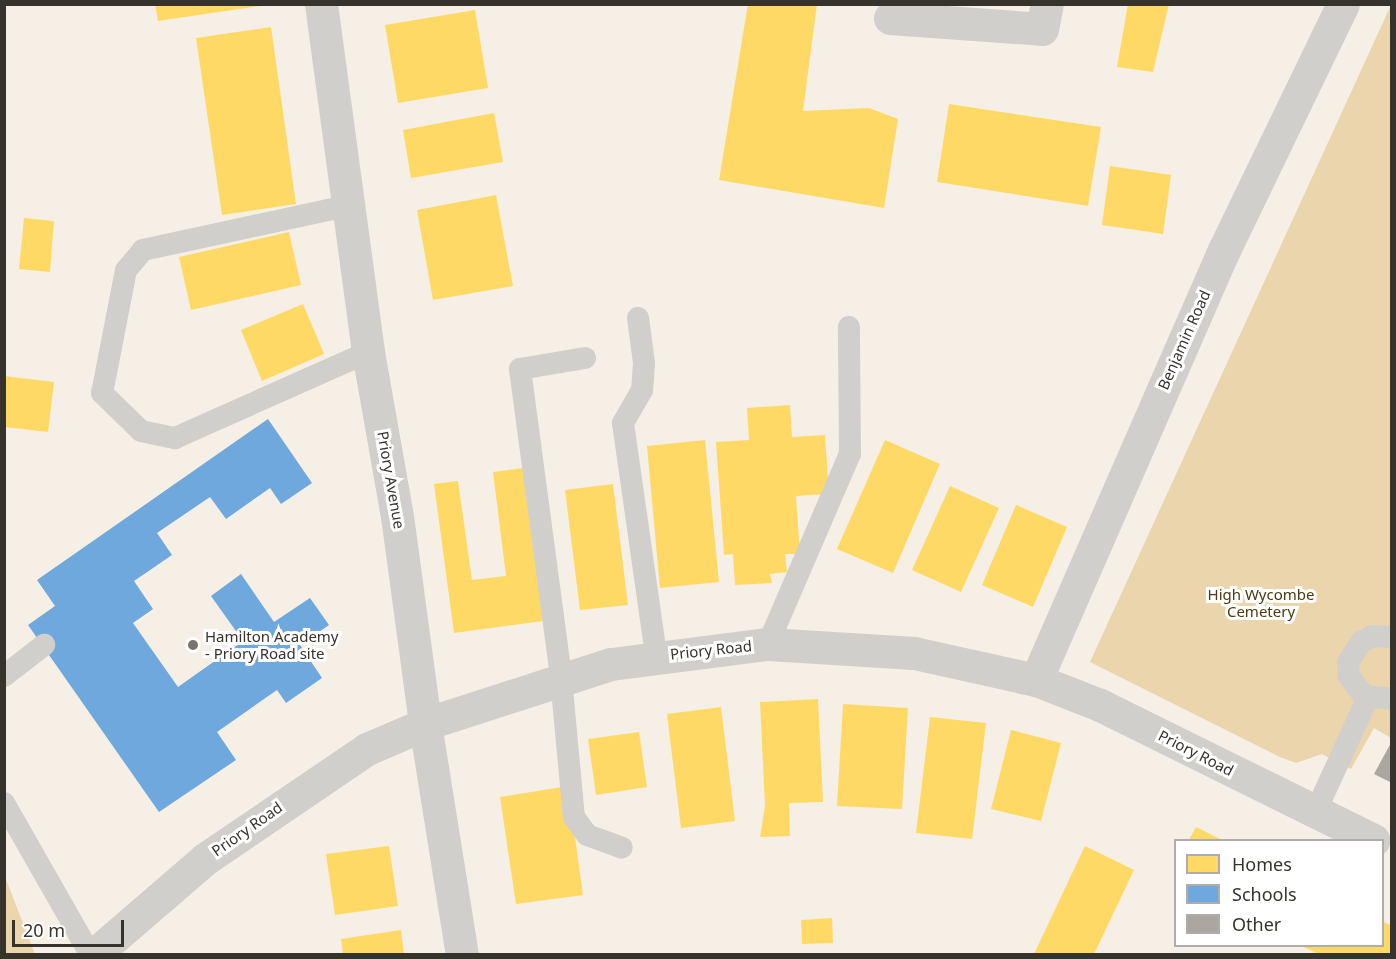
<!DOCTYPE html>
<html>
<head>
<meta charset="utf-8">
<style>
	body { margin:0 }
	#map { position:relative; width:1396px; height:959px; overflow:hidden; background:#f5efe5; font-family:"Noto Sans",sans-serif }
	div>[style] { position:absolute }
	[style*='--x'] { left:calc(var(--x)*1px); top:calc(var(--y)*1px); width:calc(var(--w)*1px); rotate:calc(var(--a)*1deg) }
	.green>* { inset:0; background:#ead5ac }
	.homes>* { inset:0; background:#ffd966 }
	.schools>* { inset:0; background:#6fa8dc }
	.building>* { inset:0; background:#aba7a0 }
	.service>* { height:22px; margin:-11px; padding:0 11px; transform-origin:11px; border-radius:11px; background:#d1cfcc }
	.minor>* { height:33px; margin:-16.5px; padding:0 16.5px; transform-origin:16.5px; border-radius:16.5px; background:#d1cfcc }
	.dots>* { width:16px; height:16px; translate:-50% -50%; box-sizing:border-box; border:3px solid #fff; border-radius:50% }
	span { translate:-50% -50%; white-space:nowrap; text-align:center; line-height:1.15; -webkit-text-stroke:6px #fff; paint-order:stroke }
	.street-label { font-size:15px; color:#36332c }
	.park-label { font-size:15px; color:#4c3a10 }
	.poi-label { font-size:15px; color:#36332c }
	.left { translate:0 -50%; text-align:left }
	.frame { position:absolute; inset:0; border:6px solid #36332c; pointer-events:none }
	.legend { position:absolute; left:1174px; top:839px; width:210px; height:108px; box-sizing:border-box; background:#fff; border:2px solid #afadab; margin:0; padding:8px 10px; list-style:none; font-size:18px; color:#36332c }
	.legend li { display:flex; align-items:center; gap:12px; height:30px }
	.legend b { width:30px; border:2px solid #afadab }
	.scale { position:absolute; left:12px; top:920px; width:112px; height:27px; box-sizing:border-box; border:3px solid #36332c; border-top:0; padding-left:8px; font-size:18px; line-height:21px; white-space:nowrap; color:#36332c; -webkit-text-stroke:4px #fff; paint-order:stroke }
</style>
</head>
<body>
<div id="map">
	<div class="green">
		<i style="clip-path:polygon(1391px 5px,1391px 738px,1374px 728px,1351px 769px,1322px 754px,1296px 763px,1280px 757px,1090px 662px)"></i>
		<i style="clip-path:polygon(5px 877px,35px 954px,5px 954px)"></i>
	</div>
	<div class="homes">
		<i style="clip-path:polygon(155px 4px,260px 4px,260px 6px,158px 21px)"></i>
		<i style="clip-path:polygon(748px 4px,817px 4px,803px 111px,869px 108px,898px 119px,884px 208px,719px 180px)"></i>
		<i style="clip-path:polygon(1128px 4px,1169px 4px,1153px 72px,1117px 67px)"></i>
		<i style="clip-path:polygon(475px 10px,488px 88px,398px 103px,385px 25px)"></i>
		<i style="clip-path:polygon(271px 27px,296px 204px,222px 215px,196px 38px)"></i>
		<i style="clip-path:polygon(949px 104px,1101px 127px,1088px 206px,937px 182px)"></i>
		<i style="clip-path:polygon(494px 113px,503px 162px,411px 178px,403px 130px)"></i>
		<i style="clip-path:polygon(1110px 166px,1171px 175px,1163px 234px,1102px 225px)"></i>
		<i style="clip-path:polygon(496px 195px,513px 286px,433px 300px,417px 210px)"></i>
		<i style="clip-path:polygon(24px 218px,54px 221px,50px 272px,19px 269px)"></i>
		<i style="clip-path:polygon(289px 232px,301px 285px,191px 310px,179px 257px)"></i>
		<i style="clip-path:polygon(303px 304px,324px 354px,262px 381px,241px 330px)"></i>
		<i style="clip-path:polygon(4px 376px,54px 382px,48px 432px,4px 427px)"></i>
		<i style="clip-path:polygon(790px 405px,792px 437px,825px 435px,829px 494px,796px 496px,800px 554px,785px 554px,787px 572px,770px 574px,772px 583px,735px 585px,733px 554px,724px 555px,716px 442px,749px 440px,747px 408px)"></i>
		<i style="clip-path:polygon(705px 440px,719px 582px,660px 588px,647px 446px)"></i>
		<i style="clip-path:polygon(885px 440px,940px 464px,893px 573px,837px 549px)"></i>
		<i style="clip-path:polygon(523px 468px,543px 621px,454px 633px,434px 484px,458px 481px,472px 580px,506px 576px,493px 472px)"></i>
		<i style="clip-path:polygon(613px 484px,628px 605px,580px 610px,565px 490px)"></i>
		<i style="clip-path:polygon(950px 486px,999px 508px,961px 592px,912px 570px)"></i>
		<i style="clip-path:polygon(1016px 505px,1067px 527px,1033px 607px,982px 585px)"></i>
		<i style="clip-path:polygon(818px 699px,823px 802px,789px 803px,790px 836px,760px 837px,765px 806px,760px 702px)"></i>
		<i style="clip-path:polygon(843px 704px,908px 708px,902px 809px,837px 806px)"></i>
		<i style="clip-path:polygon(721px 707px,735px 821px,681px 828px,667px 714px)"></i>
		<i style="clip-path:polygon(930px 717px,986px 723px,972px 839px,916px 833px)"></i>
		<i style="clip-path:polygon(1011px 730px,1061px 743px,1041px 821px,991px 809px)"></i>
		<i style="clip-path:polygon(639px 732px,647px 787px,596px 795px,588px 739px)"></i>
		<i style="clip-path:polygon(568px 786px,583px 895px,516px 904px,500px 797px)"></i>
		<i style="clip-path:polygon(1196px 827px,1222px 840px,1189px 840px)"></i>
		<i style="clip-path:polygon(389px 846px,398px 906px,335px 915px,326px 854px)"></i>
		<i style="clip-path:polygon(1085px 846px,1134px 870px,1094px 954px,1034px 954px)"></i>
		<i style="clip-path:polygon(832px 918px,833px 943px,802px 944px,801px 920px)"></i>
		<i style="clip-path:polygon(1382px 921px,1392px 926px,1392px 954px,1319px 954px,1301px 946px,1382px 946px)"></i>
		<i style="clip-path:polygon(401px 930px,404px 954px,343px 954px,341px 939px)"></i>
	</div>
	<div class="schools">
		<i style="clip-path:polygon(268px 419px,312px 483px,281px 504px,270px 488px,226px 519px,210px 497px,157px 533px,172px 555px,134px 581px,153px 609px,133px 623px,178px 687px,243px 641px,211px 596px,241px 574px,274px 622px,310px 598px,329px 625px,300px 645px,322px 678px,286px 703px,277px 690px,217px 732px,236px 760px,159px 812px,28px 625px,55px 606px,37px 580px)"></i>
	</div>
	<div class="building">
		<i style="clip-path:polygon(1392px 741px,1392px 783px,1374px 774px)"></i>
	</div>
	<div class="service">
		<i style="--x:351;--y:205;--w:213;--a:167.8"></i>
		<i style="--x:143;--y:250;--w:26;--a:130"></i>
		<i style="--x:126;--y:270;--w:125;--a:101"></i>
		<i style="--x:102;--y:393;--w:54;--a:44.3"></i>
		<i style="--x:141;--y:431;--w:35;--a:12"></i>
		<i style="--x:175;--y:438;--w:211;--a:-24"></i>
		<i style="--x:638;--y:318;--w:45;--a:82.4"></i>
		<i style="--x:644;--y:363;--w:27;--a:94"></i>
		<i style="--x:642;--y:390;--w:38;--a:120"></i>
		<i style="--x:623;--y:423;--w:235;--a:81.9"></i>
		<i style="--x:585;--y:358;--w:66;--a:170.4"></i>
		<i style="--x:520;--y:369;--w:312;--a:82.4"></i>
		<i style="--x:561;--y:678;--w:140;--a:84.7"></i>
		<i style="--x:574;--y:817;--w:22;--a:54"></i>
		<i style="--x:587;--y:835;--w:37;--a:20"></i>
		<i style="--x:1392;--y:637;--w:19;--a:-177"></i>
		<i style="--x:1373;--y:636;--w:13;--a:153"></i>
		<i style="--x:1361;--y:642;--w:25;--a:122"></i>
		<i style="--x:1348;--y:663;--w:13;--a:86"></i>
		<i style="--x:1349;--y:676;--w:25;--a:53"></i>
		<i style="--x:1364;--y:696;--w:28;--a:6"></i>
		<i style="--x:768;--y:644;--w:207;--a:-66.7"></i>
		<i style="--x:850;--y:454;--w:127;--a:-90.5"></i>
		<i style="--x:4;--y:676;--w:51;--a:-37.8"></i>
		<i style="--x:4;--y:803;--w:174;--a:60.3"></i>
		<i style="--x:1315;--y:813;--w:128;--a:-65.4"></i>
	</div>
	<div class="minor">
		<i style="--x:321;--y:4;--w:351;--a:82.3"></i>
		<i style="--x:368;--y:352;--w:167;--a:80"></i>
		<i style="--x:397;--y:516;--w:210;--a:82.3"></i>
		<i style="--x:425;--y:724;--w:233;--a:80.9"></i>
		<i style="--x:890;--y:18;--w:152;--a:4.1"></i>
		<i style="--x:1042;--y:29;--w:25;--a:-79"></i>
		<i style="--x:1036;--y:680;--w:469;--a:-66.4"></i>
		<i style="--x:1224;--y:250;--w:273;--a:-64.2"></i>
		<i style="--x:95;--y:954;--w:145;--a:-40.8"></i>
		<i style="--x:205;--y:859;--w:196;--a:-34.2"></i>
		<i style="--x:367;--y:749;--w:63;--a:-23.3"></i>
		<i style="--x:425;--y:724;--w:195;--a:-17.9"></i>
		<i style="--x:611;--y:664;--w:158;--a:-7.3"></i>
		<i style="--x:768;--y:644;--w:146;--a:3.5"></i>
		<i style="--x:914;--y:653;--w:125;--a:12.5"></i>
		<i style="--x:1036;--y:680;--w:69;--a:21.3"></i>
		<i style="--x:1100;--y:705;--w:305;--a:26.3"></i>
	</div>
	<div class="dots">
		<i style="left:193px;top:645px;background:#79756d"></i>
	</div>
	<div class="street-label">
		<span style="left:1184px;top:340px;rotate:-66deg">Benjamin Road</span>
		<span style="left:391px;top:480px;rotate:80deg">Priory Avenue</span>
		<span style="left:711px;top:650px;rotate:-6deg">Priory Road</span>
		<span style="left:1196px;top:753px;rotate:27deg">Priory Road</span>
		<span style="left:247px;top:829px;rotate:-35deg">Priory Road</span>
	</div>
	<div class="park-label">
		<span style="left:1261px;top:603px">High Wycombe<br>Cemetery</span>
	</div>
	<div class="poi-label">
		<span class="left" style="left:205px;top:645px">Hamilton Academy<br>- Priory Road site</span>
	</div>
	<div class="frame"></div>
	<ul class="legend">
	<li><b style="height:16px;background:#ffd966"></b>Homes</li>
	<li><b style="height:16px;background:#6fa8dc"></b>Schools</li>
	<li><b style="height:16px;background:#aba7a0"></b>Other</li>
	</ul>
	<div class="scale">20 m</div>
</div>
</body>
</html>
